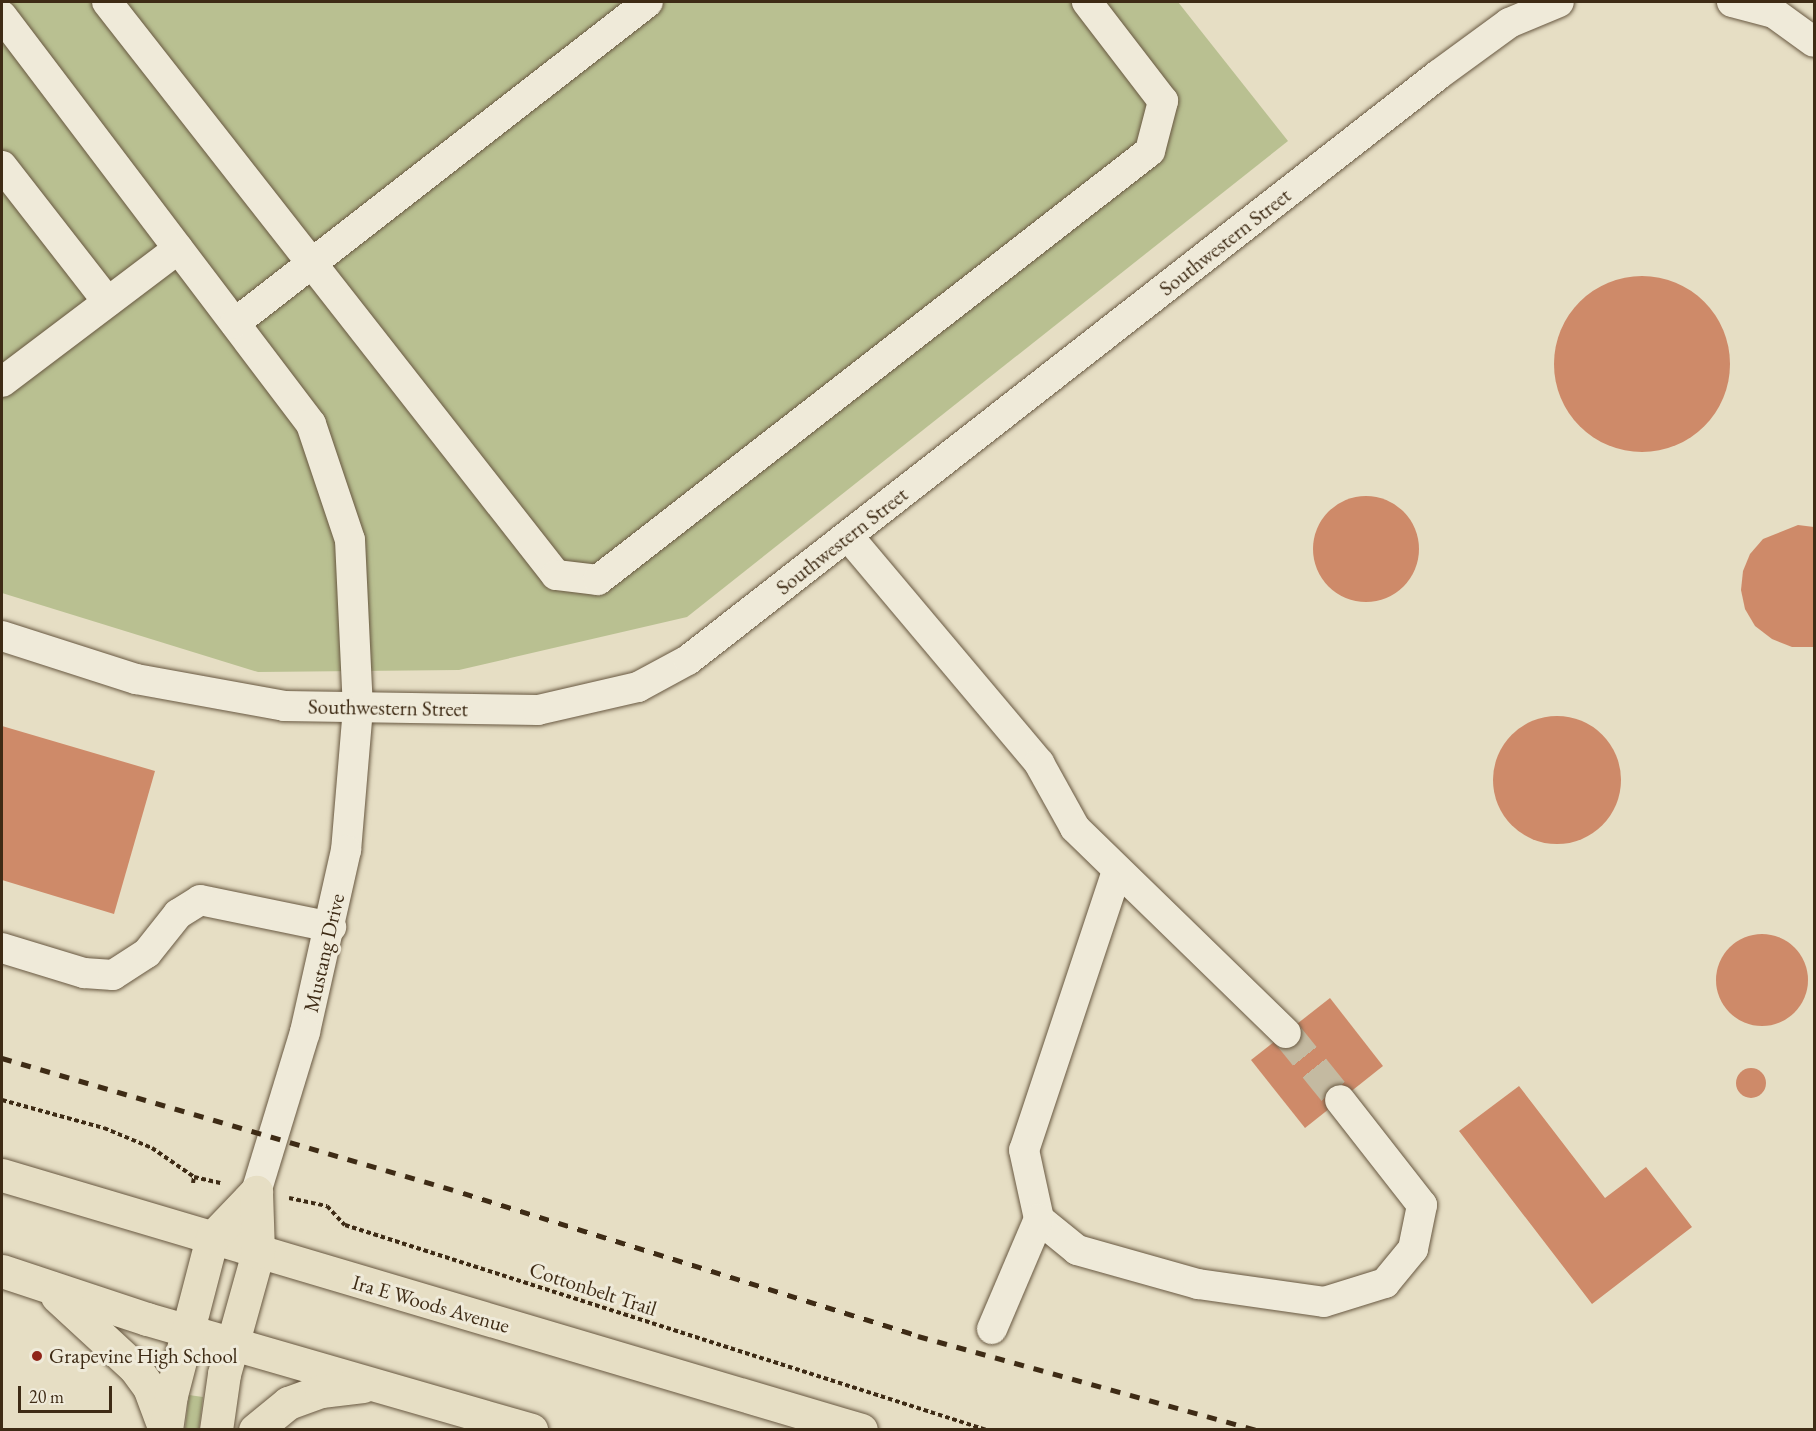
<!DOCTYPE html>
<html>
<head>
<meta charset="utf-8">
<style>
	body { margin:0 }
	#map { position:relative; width:1816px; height:1431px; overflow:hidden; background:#e6dec4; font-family:"EB Garamond",serif }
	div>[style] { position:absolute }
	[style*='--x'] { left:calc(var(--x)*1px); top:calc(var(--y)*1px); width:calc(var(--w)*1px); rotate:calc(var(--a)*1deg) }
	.green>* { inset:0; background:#b9c091 }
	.building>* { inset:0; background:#ce8a69 }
	.round { border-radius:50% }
	.minor-tunnel>* { height:30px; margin-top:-15px; transform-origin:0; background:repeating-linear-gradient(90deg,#c4baa1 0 30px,transparent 0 45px) }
	.path>* { height:4px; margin-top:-2px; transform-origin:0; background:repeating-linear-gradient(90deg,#3e2b15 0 4.5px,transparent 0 7.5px) }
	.roads { filter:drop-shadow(0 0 2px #685841) drop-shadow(0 0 2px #685841) }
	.minor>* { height:30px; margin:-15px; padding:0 15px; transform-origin:15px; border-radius:15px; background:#efead9 }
	.major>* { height:33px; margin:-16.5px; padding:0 16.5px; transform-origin:16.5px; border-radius:16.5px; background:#e6dec4 }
	.rail>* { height:4.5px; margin-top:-2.25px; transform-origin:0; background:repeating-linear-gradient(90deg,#3e2b15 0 10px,transparent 0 20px) }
	.dots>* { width:16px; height:16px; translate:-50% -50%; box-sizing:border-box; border:3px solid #efead9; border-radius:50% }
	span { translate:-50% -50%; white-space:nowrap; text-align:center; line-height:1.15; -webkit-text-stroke:6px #efead9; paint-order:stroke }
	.street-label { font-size:21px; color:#3e2b15 }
	.poi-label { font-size:21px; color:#3e2b15 }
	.left { translate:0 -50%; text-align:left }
	.frame { position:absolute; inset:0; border:3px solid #3e2b15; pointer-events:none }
	.scale { position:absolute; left:18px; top:1386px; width:94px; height:27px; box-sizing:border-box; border:3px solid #3e2b15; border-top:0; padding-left:8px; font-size:18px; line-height:21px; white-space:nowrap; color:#3e2b15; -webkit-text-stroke:4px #efead9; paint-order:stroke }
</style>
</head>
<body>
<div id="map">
	<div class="green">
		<i style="clip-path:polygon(2px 2px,1178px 2px,1288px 141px,687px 617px,459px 670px,258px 672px,2px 593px)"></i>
		<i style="clip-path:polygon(189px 1395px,203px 1397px,199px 1429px,185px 1429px)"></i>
	</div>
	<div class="building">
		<i class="round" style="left:1554px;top:276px;width:176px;height:176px"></i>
		<i class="round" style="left:1313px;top:496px;width:106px;height:106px"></i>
		<i style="clip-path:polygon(1798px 525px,1814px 527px,1813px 647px,1792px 647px,1772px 639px,1755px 626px,1745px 609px,1741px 590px,1743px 571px,1750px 554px,1763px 539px)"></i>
		<i class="round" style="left:1493px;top:716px;width:128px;height:128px"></i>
		<i style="clip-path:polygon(2px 726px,155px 771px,114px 914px,2px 880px)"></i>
		<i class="round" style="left:1716px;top:934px;width:92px;height:92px"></i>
		<i style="clip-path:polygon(1330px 998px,1383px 1066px,1305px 1128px,1251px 1060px)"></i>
		<i class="round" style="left:1736px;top:1068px;width:30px;height:30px"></i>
		<i style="clip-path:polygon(1519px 1086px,1605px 1198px,1646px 1167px,1692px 1227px,1592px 1304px,1459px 1131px)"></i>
	</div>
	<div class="minor-tunnel">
		<i style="--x:1286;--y:1033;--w:86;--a:51.1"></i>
	</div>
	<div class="path">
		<i style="--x:2;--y:1100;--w:106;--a:15.4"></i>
		<i style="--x:104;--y:1128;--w:52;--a:22.6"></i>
		<i style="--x:152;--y:1148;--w:51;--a:34.6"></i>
		<i style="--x:194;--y:1177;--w:27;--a:13"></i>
		<i style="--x:193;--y:1183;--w:6;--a:-81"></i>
		<i style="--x:289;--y:1198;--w:39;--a:12"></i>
		<i style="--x:327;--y:1206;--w:26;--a:47"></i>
		<i style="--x:345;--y:1225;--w:674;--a:17.71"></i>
	</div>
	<div class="roads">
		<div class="minor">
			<i style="--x:107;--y:2;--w:728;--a:51.92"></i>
			<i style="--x:556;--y:575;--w:42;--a:6.8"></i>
			<i style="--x:598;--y:580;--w:699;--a:-37.85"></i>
			<i style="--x:1150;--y:151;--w:52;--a:-75.4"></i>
			<i style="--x:1163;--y:101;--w:125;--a:-127.5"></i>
			<i style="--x:1732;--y:2;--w:43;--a:14.7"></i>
			<i style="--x:1774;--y:13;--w:49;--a:35.9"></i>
			<i style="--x:2;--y:16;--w:512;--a:52.86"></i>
			<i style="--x:311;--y:424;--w:122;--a:71.4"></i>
			<i style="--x:350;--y:540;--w:168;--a:87.3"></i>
			<i style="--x:358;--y:708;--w:143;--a:94.8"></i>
			<i style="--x:346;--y:850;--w:187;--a:102.7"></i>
			<i style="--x:305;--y:1032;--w:167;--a:107"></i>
			<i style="--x:2;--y:166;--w:172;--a:52.1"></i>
			<i style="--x:235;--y:323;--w:523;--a:-37.86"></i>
			<i style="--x:2;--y:382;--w:221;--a:-37.1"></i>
			<i style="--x:848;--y:536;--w:297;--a:49.9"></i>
			<i style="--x:1039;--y:763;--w:74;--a:61"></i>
			<i style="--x:1075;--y:828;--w:294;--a:44.2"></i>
			<i style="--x:2;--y:636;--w:141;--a:17.8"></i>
			<i style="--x:136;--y:679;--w:150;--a:10.3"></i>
			<i style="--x:284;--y:706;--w:254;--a:0.9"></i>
			<i style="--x:538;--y:710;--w:103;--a:-13"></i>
			<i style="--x:638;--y:687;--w:57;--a:-28.4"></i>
			<i style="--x:688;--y:660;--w:951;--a:-37.95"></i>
			<i style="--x:1438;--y:75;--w:88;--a:-36.2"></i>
			<i style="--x:1509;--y:23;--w:54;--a:-22.8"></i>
			<i style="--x:1117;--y:871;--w:294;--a:108.4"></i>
			<i style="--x:1024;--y:1150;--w:71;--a:77.7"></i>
			<i style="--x:1039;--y:1219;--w:49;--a:39.2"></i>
			<i style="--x:1077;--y:1250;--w:126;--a:15.7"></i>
			<i style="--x:1198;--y:1284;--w:127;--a:8.1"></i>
			<i style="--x:1324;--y:1302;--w:64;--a:-17.3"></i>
			<i style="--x:1385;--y:1283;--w:44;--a:-50.5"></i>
			<i style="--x:1413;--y:1249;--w:45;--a:-78.4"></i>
			<i style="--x:1422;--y:1205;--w:133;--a:-128"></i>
			<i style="--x:2;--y:948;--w:86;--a:17"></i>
			<i style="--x:84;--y:973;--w:29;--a:4"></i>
			<i style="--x:113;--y:975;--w:40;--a:-32.9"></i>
			<i style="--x:147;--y:953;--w:50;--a:-51.5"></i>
			<i style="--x:178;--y:914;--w:26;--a:-32"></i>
			<i style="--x:200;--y:900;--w:134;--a:11.6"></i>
			<i style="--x:992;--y:1329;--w:120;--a:-66.9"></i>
		</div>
		<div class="major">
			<i style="--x:2;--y:1175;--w:896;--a:16.53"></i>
			<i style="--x:2;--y:1271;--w:153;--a:18.3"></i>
			<i style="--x:147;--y:1319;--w:400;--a:16.1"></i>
			<i style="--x:57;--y:1296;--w:106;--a:42.7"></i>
			<i style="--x:135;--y:1368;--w:24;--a:54"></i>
			<i style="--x:149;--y:1387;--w:46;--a:69.6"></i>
			<i style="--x:166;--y:1430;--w:35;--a:-82"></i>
			<i style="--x:171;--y:1395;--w:162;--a:-75.4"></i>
			<i style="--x:212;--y:1238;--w:64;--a:-46.3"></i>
			<i style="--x:216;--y:1430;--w:57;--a:-81.9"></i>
			<i style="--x:224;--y:1374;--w:127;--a:-74.4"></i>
			<i style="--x:258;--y:1252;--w:60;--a:-91.9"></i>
			<i style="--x:255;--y:1430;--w:43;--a:-39.3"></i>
			<i style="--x:288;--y:1403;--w:35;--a:-20"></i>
			<i style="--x:321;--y:1391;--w:42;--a:-6.8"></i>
		</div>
	</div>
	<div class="rail">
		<i style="--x:2;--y:1058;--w:480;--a:16.3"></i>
		<i style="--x:463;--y:1193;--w:477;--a:17.4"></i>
		<i style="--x:918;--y:1336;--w:351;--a:15.5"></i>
	</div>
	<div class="dots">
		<i style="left:37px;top:1356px;background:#8f2418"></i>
	</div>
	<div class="street-label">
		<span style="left:1225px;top:242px;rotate:-38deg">Southwestern Street</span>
		<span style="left:842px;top:541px;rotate:-38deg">Southwestern Street</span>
		<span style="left:388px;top:708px;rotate:1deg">Southwestern Street</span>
		<span style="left:324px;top:953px;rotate:-77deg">Mustang Drive</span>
		<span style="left:593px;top:1289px;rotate:18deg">Cottonbelt Trail</span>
		<span style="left:431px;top:1304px;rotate:16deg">Ira E Woods Avenue</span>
	</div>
	<div class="poi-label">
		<span class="left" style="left:49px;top:1356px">Grapevine High School</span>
	</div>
	<div class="frame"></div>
	<div class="scale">20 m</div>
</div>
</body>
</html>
